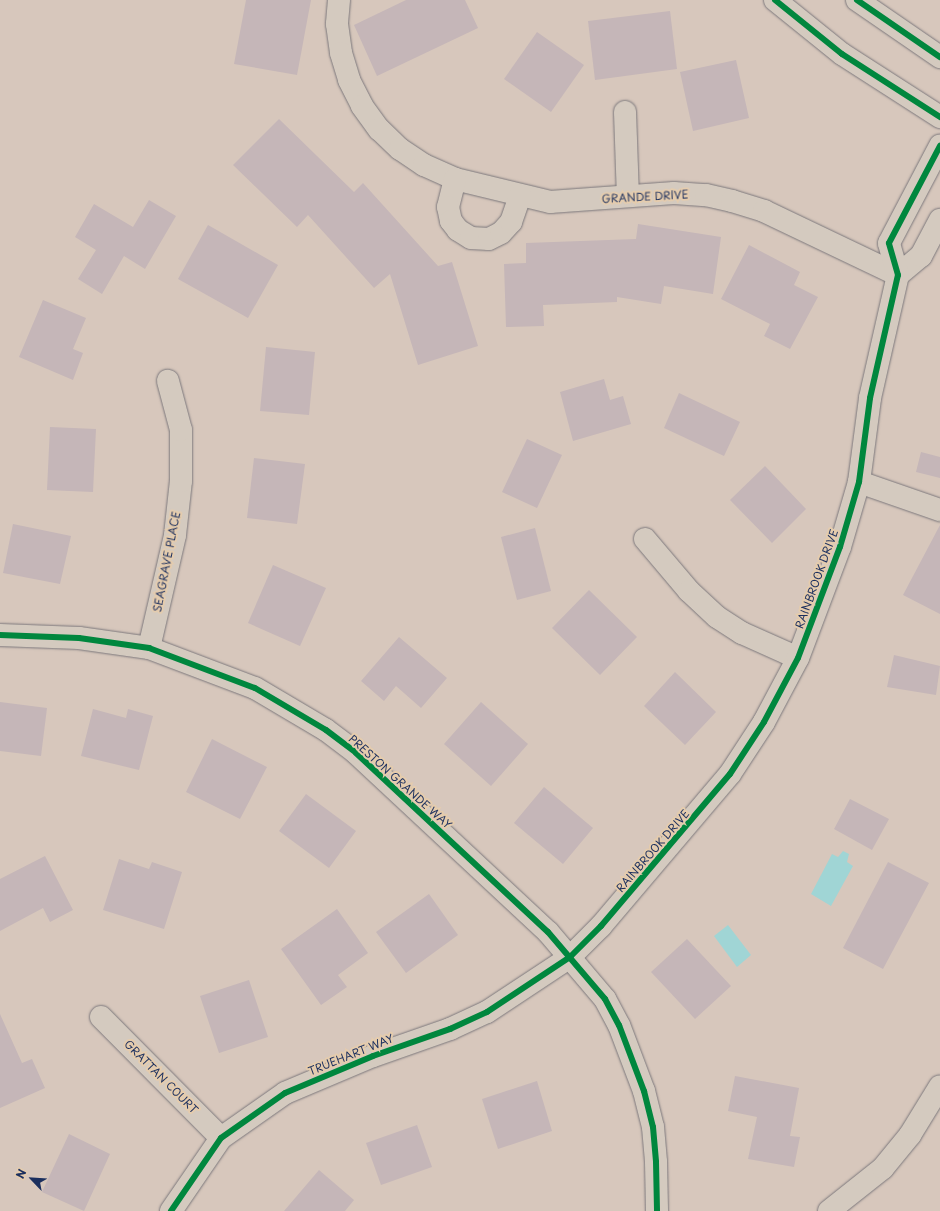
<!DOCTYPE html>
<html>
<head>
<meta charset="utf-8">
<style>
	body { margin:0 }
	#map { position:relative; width:940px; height:1211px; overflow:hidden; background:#d7c7bc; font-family:"Playpen Sans",sans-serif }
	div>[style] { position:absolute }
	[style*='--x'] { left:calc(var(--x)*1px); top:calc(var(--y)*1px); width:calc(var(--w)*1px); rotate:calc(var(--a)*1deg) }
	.water>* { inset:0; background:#a0d5d5 }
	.building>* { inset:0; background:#c5b6b8 }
	.roads { filter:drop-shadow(0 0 1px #7c787c) drop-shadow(0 0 1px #7c787c) }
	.street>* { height:22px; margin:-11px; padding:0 11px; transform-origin:11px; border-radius:11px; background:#d4cabf }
	.primary>* { height:22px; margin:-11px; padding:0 11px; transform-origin:11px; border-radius:11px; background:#d4cabf }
	.cycleway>* { height:6px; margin:-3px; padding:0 3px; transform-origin:3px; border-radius:3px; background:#00873e }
	span { translate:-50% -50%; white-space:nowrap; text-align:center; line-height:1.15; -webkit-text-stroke:4px #e5ccad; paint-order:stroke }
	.street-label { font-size:11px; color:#1b2f5e }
	.north { position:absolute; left:12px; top:1159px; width:40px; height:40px; -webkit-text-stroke:3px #e5ccad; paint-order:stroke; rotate:295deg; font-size:11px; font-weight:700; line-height:16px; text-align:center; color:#1b2f5e }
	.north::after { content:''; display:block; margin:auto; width:14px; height:18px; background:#1b2f5e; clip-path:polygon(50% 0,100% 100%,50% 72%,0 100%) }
</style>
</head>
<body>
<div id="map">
	<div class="water">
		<i style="clip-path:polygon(843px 851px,849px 854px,847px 862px,853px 866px,831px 906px,811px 894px,832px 854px,838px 857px)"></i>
		<i style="clip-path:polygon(728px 925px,751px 955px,737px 967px,714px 936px)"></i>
	</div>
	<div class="building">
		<i style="clip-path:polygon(246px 0,311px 0,297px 75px,234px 64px)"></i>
		<i style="clip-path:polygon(406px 0,465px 0,478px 28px,377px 76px,354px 25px)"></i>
		<i style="clip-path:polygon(670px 11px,677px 69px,595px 80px,588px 21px)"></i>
		<i style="clip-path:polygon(537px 32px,584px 65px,551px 112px,504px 79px)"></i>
		<i style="clip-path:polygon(736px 60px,749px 118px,693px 131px,680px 72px)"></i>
		<i style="clip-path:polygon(279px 119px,354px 192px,363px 183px,438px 266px,452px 262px,478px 346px,418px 365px,390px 274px,374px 288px,308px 215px,297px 227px,233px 165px)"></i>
		<i style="clip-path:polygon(149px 200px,176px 216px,145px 269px,124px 256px,102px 294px,78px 279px,96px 250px,75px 237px,94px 204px,133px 227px)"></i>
		<i style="clip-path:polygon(638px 224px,721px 237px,713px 294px,664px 286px,661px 304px,617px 297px,617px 302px,543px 305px,544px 326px,506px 327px,504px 264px,526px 263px,526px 243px,636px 239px)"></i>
		<i style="clip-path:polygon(208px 225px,278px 265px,248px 318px,178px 279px)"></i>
		<i style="clip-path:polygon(749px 245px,800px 272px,794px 285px,818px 297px,790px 349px,764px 336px,770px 324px,721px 299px)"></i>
		<i style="clip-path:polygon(43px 300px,86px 318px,73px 349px,83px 353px,73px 380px,19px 357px)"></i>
		<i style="clip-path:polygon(266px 347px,315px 352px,309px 415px,260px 411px)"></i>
		<i style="clip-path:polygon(604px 379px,610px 400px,623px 396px,631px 424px,573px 441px,560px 392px)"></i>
		<i style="clip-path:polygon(679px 393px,740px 422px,724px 456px,664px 428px)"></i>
		<i style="clip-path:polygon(50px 427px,96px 429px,93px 492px,47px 490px)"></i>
		<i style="clip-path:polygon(527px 439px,562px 455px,537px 508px,502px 492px)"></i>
		<i style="clip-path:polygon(921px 452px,940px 457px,940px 478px,916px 472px)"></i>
		<i style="clip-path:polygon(254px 458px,305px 464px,297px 524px,247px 518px)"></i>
		<i style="clip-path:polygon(765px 466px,806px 509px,772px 543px,730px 500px)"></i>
		<i style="clip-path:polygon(13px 524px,71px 536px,60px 584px,3px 573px)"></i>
		<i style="clip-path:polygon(940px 525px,940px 614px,903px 595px)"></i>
		<i style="clip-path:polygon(535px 528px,551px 591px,517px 600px,501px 537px)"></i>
		<i style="clip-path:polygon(273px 565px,326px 588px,300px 646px,248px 623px)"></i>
		<i style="clip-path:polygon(589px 590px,637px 637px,600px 675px,552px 628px)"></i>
		<i style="clip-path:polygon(399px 637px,447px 678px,421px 708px,396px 686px,384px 701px,361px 681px)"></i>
		<i style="clip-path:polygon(894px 655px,940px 666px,936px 695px,887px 687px)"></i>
		<i style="clip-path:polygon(675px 672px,716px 712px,685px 745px,644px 706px)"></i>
		<i style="clip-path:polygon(0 702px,47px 708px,41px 756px,0 751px)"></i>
		<i style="clip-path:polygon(481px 702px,528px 744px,491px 786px,444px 744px)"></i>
		<i style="clip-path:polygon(93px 709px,126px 718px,128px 709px,153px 716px,139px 770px,81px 756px)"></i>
		<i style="clip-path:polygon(212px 739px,267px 767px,240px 819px,186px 792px)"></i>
		<i style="clip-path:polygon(544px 787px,593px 828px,563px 864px,514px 823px)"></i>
		<i style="clip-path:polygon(306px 794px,356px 831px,329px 868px,279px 831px)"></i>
		<i style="clip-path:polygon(850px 799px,889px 819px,872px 850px,834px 829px)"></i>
		<i style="clip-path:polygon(45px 856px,73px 910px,50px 922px,43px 908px,0 931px,0 879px)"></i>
		<i style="clip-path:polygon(119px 859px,149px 869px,152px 862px,182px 872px,164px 929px,103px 910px)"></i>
		<i style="clip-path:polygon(888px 862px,929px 883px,883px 969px,843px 948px)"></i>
		<i style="clip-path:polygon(429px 894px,458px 935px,406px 973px,376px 932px)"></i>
		<i style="clip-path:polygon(337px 909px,368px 953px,338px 975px,347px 987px,321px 1005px,281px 949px)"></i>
		<i style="clip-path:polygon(687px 939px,731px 986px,695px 1019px,651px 972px)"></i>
		<i style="clip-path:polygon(249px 980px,268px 1037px,219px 1053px,200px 996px)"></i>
		<i style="clip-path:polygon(0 1014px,22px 1063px,32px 1059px,45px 1088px,0 1108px)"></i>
		<i style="clip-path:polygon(735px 1076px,799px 1088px,790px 1136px,800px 1137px,794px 1167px,748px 1159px,757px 1117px,728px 1111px)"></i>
		<i style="clip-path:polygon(537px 1081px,552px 1131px,498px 1149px,482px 1099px)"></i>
		<i style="clip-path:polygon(417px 1125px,432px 1167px,381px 1185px,366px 1143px)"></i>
		<i style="clip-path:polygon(69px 1134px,110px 1154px,84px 1211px,42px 1192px)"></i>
		<i style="clip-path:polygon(319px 1170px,354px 1200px,345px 1211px,284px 1211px)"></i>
	</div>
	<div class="roads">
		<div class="street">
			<i style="--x:339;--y:0;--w:24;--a:95"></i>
			<i style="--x:337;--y:24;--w:29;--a:82"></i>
			<i style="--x:341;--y:53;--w:28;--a:73"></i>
			<i style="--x:349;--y:80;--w:29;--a:63"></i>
			<i style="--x:362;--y:106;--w:29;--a:54"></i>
			<i style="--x:379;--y:129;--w:29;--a:44"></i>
			<i style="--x:400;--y:149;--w:29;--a:34"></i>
			<i style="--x:424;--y:165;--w:34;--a:24"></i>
			<i style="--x:455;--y:179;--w:98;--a:13.6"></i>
			<i style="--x:550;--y:202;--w:124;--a:-4.2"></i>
			<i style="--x:674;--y:193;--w:32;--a:4"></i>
			<i style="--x:706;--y:195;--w:27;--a:13"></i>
			<i style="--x:732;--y:201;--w:34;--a:17"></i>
			<i style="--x:764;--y:211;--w:148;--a:25.5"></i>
			<i style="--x:625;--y:112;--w:84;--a:88"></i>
			<i style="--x:455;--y:179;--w:29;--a:104"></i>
			<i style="--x:448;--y:207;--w:14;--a:78"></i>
			<i style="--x:451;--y:221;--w:11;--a:52"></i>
			<i style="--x:458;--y:230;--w:15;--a:32"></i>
			<i style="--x:471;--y:238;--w:18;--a:3"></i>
			<i style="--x:489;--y:239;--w:13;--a:-27"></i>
			<i style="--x:501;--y:233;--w:15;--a:-48"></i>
			<i style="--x:511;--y:222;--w:28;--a:-71"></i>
			<i style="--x:898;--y:275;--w:30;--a:-40"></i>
			<i style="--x:921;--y:256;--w:41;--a:-62.2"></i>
			<i style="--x:859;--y:482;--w:86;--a:19.1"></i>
			<i style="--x:645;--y:539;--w:68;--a:49.8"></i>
			<i style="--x:689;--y:591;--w:38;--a:43"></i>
			<i style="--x:717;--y:617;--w:30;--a:33"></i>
			<i style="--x:742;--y:633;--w:61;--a:24.1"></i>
			<i style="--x:0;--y:635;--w:79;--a:2.2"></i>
			<i style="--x:79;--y:638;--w:71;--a:8.1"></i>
			<i style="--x:149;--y:648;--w:113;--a:20.7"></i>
			<i style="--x:255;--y:688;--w:82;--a:30.6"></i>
			<i style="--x:326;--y:730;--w:38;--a:37"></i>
			<i style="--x:356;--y:753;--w:262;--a:43"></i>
			<i style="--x:548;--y:932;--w:88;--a:49.6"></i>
			<i style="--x:605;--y:999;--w:30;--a:62"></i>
			<i style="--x:619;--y:1025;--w:71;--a:69.3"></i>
			<i style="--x:644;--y:1091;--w:37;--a:76"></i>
			<i style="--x:653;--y:1127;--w:35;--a:85"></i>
			<i style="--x:656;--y:1162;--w:49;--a:88.8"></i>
			<i style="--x:149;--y:648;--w:116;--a:-77"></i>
			<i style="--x:175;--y:535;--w:54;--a:-83.7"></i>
			<i style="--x:181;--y:481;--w:51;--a:-90"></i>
			<i style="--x:181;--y:430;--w:51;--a:-104.9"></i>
			<i style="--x:101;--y:1017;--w:170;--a:45.2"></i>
			<i style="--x:171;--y:1211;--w:88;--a:-55.6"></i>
			<i style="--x:221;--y:1138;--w:78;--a:-35.1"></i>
			<i style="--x:285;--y:1093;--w:95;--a:-22.8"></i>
			<i style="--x:373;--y:1056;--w:82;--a:-19.3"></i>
			<i style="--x:450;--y:1029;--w:41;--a:-24.7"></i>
			<i style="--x:487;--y:1012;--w:100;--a:-33.5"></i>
			<i style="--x:570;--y:957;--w:44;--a:-45"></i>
			<i style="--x:601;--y:926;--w:199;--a:-49.7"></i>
			<i style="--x:730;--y:774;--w:62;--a:-56.8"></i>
			<i style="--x:764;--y:722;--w:72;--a:-62"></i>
			<i style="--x:798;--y:658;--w:119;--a:-69.3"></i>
			<i style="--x:840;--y:547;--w:68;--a:-73.7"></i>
			<i style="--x:859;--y:482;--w:85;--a:-82.5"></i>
			<i style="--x:870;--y:398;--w:126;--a:-77.2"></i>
			<i style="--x:898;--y:275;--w:33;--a:-106"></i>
			<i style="--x:889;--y:243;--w:110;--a:-62.3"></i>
			<i style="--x:829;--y:1211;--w:69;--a:-38.5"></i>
			<i style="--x:883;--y:1168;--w:43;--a:-50.7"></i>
			<i style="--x:910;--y:1135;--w:57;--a:-58.5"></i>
		</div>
		<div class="primary">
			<i style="--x:775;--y:0;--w:86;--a:38.9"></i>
			<i style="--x:842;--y:54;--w:117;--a:32.7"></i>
			<i style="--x:857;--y:0;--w:101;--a:34.5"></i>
		</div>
	</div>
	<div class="cycleway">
		<i style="--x:775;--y:0;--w:86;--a:38.9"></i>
		<i style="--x:842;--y:54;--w:117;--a:32.7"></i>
		<i style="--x:857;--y:0;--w:101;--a:34.5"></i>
		<i style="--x:0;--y:635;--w:79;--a:2.2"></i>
		<i style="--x:79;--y:638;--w:71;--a:8.1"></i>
		<i style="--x:149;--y:648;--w:113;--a:20.7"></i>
		<i style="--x:255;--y:688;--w:82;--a:30.6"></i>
		<i style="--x:326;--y:730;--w:38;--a:37"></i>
		<i style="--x:356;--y:753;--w:262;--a:43"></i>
		<i style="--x:548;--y:932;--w:88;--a:49.6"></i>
		<i style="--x:605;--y:999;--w:30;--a:62"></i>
		<i style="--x:619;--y:1025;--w:71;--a:69.3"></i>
		<i style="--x:644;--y:1091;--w:37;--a:76"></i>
		<i style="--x:653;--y:1127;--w:35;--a:85"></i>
		<i style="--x:656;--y:1162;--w:49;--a:88.8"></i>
		<i style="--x:171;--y:1211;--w:88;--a:-55.6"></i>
		<i style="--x:221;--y:1138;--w:78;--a:-35.1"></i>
		<i style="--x:285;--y:1093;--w:95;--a:-22.8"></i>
		<i style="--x:373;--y:1056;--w:82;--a:-19.3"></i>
		<i style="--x:450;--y:1029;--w:41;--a:-24.7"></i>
		<i style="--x:487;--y:1012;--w:100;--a:-33.5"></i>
		<i style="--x:570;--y:957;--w:44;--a:-45"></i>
		<i style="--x:601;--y:926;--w:199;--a:-49.7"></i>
		<i style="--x:730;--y:774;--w:62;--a:-56.8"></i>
		<i style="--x:764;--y:722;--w:72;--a:-62"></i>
		<i style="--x:798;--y:658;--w:119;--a:-69.3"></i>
		<i style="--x:840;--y:547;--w:68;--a:-73.7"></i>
		<i style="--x:859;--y:482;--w:85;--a:-82.5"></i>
		<i style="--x:870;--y:398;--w:126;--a:-77.2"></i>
		<i style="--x:898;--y:275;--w:33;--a:-106"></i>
		<i style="--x:889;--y:243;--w:110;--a:-62.3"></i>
	</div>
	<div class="street-label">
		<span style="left:645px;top:197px;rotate:-3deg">GRANDE DRIVE</span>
		<span style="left:167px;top:562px;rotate:-79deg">SEAGRAVE PLACE</span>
		<span style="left:817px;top:579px;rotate:-70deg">RAINBROOK DRIVE</span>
		<span style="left:400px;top:782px;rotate:42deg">PRESTON GRANDE WAY</span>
		<span style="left:653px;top:851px;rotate:-49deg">RAINBROOK DRIVE</span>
		<span style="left:351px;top:1055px;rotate:-22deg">TRUEHART WAY</span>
		<span style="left:161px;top:1077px;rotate:45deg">GRATTAN COURT</span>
	</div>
	<div class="north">N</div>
</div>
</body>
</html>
